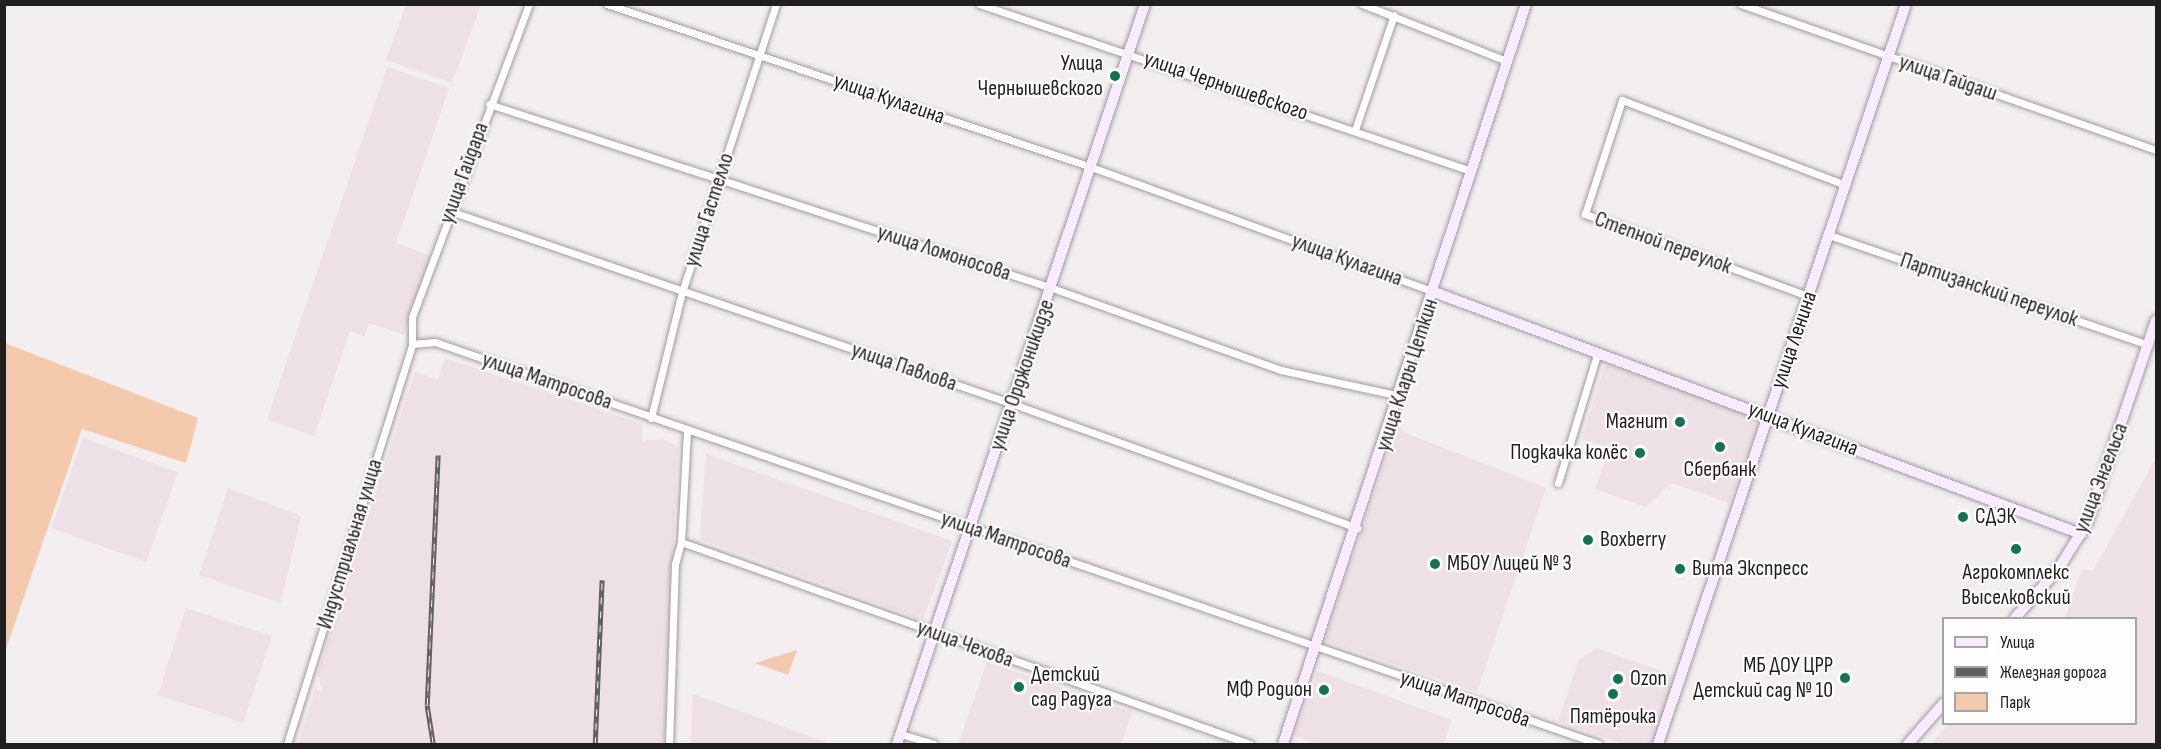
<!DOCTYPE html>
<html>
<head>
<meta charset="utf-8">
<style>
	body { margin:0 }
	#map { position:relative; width:2161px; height:749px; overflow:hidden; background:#f3eef0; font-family:"Sofia Sans Condensed",sans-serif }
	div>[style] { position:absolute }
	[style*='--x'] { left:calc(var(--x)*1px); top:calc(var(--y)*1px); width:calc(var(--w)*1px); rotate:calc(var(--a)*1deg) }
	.built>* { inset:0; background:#ede0e6 }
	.green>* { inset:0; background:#f3caac }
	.roads { filter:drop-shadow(0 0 2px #a19c9e) drop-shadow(0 0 2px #a19c9e) }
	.street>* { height:7px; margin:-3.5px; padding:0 3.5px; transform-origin:3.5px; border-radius:3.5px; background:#fff }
	.secondary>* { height:10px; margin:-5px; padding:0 5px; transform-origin:5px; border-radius:5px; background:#f7ebfd }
	.rail>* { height:4.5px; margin-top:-2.25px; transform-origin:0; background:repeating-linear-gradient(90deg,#fffcfd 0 7px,#626061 0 14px); box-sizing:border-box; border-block:2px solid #626061 }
	.dots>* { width:16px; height:16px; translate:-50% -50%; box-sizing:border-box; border:3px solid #fffcfd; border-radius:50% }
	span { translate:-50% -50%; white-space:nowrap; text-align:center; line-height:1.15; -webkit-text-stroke:4.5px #fffcfd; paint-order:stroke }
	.poi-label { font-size:22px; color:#201f1f }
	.right { translate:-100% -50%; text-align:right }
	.left { translate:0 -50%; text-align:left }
	.street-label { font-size:22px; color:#201f1f }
	.frame { position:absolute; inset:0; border:6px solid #201f1f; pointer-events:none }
	.legend { position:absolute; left:1942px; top:617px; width:195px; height:108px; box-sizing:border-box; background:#fffcfd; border:2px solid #a6a4a4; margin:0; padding:8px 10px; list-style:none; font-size:18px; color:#201f1f }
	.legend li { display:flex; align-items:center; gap:12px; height:30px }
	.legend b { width:30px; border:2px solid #a6a4a4 }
</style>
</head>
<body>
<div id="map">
	<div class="built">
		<i style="clip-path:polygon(406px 5px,481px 5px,452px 83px,386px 60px)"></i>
		<i style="clip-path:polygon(387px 67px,449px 88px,396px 243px,431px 256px,404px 335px,369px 323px,365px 336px,350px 331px,314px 436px,267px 419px)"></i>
		<i style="clip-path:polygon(445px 358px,642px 424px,642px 441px,663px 439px,678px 447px,664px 744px,298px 744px,315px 690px,323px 692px,317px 674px,415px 372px,438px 380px)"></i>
		<i style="clip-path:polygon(1605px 364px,1761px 417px,1729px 503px,1672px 483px,1646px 507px,1595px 489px,1610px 448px,1582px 439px)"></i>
		<i style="clip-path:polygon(1397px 424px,1406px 433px,1546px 488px,1477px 692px,1325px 641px)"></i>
		<i style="clip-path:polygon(83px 438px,178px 472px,146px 562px,51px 528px)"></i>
		<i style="clip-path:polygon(706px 454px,952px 541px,923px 620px,700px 539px)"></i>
		<i style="clip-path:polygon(2156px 458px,2156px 744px,1931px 744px,1949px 724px,2136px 724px,2136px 618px,2065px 618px,2082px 569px,2093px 571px)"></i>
		<i style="clip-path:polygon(228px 488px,301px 516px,281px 603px,199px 575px)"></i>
		<i style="clip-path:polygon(186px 608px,272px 636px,243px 723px,158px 695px)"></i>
		<i style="clip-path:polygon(1596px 648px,1676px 676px,1653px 744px,1623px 744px,1558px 721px,1578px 661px)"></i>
		<i style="clip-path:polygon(987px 662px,1132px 712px,1121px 744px,958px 744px)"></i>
		<i style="clip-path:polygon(1318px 671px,1452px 720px,1443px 744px,1318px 744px,1294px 736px)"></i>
		<i style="clip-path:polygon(693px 694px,832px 744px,691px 744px)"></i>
	</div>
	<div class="green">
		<i style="clip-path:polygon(5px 343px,198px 418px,186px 463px,82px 429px,5px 652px)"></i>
		<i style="clip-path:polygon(797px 650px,788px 675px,755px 663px)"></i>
	</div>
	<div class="roads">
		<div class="street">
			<i style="--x:607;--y:4;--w:511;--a:18.61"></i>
			<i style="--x:1091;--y:167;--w:365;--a:20"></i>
			<i style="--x:979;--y:4;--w:520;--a:18.75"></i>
			<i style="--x:1362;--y:4;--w:156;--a:21.5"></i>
			<i style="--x:1741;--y:4;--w:440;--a:19.4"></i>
			<i style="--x:489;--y:104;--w:592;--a:18.1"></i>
			<i style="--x:1052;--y:288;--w:243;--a:19.7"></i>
			<i style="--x:1281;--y:370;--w:122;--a:12.3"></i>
			<i style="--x:1355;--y:130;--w:121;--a:-71.3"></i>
			<i style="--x:450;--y:211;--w:595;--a:18.92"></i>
			<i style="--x:1013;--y:404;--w:366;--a:19.8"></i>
			<i style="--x:1829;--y:235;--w:338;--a:19"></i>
			<i style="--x:1808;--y:296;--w:238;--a:-159.8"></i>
			<i style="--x:1585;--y:214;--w:120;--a:-72"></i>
			<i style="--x:1622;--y:100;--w:240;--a:20.8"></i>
			<i style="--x:412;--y:344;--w:23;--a:-5"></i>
			<i style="--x:435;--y:342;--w:1231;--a:19.05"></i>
			<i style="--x:651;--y:418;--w:130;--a:-76.2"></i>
			<i style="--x:682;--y:292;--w:303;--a:-71.9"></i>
			<i style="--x:1558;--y:483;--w:134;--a:-73.1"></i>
			<i style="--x:681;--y:542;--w:604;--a:19.55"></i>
			<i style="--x:901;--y:734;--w:34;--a:17"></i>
			<i style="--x:287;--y:744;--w:419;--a:-72.6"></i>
			<i style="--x:412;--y:344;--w:27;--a:-90"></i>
			<i style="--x:412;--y:317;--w:334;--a:-69.5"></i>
			<i style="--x:669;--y:744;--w:180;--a:-88.1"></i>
			<i style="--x:675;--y:564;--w:23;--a:-75"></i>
			<i style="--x:681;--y:542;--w:111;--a:-86.9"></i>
		</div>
		<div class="secondary">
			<i style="--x:1434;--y:292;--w:691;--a:20.51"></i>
			<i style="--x:2015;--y:618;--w:67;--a:-48.7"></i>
			<i style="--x:2059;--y:568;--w:53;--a:-58.1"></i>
			<i style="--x:2087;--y:523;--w:214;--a:-71.2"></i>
			<i style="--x:897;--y:744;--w:780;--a:-71.47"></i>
			<i style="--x:1283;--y:744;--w:779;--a:-71.82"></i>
			<i style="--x:1658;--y:744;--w:780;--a:-71.47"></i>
			<i style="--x:1908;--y:744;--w:55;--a:-48.7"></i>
		</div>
	</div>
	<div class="rail">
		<i style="--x:433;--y:744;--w:39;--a:-99"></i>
		<i style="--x:427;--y:705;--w:250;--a:-87.5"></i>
		<i style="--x:595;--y:744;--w:164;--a:-87.6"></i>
	</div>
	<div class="dots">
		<i style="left:1115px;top:76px;background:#0e754d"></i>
		<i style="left:1680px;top:422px;background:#0e754d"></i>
		<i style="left:1720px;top:447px;background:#0e754d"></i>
		<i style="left:1640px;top:453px;background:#0e754d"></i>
		<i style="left:1963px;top:517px;background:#0e754d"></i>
		<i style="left:1588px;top:540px;background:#0e754d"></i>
		<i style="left:2016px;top:549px;background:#0e754d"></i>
		<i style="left:1435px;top:564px;background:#0e754d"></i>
		<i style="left:1680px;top:569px;background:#0e754d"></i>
		<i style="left:1845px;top:678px;background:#0e754d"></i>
		<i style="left:1618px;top:679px;background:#0e754d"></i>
		<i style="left:1019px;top:687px;background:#0e754d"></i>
		<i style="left:1324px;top:690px;background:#0e754d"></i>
		<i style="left:1613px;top:694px;background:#0e754d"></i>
	</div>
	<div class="poi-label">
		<span class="right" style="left:1103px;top:76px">Улица<br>Чернышевского</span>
		<span class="right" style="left:1668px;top:422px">Магнит</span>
		<span class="right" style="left:1628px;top:453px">Подкачка колёс</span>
		<span style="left:1720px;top:470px">Сбербанк</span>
		<span class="left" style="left:1975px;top:517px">СДЭК</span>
		<span class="left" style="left:1600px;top:540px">Boxberry</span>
		<span class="left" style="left:1447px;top:564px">МБОУ Лицей № 3</span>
		<span class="left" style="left:1692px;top:569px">Вита Экспресс</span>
		<span style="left:2016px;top:585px">Агрокомплекс<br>Выселковский</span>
		<span class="right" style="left:1833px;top:678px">МБ ДОУ ЦРР<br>Детский сад № 10</span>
		<span class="left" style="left:1031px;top:687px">Детский<br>сад Радуга</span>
		<span class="left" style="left:1630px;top:679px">Ozon</span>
		<span class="right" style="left:1312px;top:690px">МФ Родион</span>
		<span style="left:1613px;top:717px">Пятёрочка</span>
	</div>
	<div class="street-label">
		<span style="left:1948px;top:78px;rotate:19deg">улица Гайдаш</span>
		<span style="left:1226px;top:86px;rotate:19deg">улица Чернышевского</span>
		<span style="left:889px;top:99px;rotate:19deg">улица Кулагина</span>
		<span style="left:464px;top:173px;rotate:-70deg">улица Гайдара</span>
		<span style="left:709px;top:210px;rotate:-72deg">улица Гастелло</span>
		<span style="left:1663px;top:243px;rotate:20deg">Степной переулок</span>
		<span style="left:944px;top:253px;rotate:18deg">улица Ломоносова</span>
		<span style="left:1347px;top:260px;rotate:20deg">улица Кулагина</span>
		<span style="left:1989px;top:290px;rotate:19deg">Партизанский переулок</span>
		<span style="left:1794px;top:340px;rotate:-71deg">улица Ленина</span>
		<span style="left:904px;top:367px;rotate:19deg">улица Павлова</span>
		<span style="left:1022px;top:375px;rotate:-71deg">улица Орджоникидзе</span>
		<span style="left:1407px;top:375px;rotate:-72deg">улица Клары Цеткин</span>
		<span style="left:547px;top:381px;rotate:19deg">улица Матросова</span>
		<span style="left:1803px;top:429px;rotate:21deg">улица Кулагина</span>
		<span style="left:2101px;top:478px;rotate:-69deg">улица Энгельса</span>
		<span style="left:1006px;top:540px;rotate:19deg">улица Матросова</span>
		<span style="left:350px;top:544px;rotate:-73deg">Индустриальная улица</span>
		<span style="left:965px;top:644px;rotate:20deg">улица Чехова</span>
		<span style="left:1465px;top:699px;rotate:19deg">улица Матросова</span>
	</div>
	<div class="frame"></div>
	<ul class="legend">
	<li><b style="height:8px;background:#f7ebfd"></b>Улица</li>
	<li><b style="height:8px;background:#626061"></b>Железная дорога</li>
	<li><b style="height:16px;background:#f3caac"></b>Парк</li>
	</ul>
</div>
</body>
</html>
